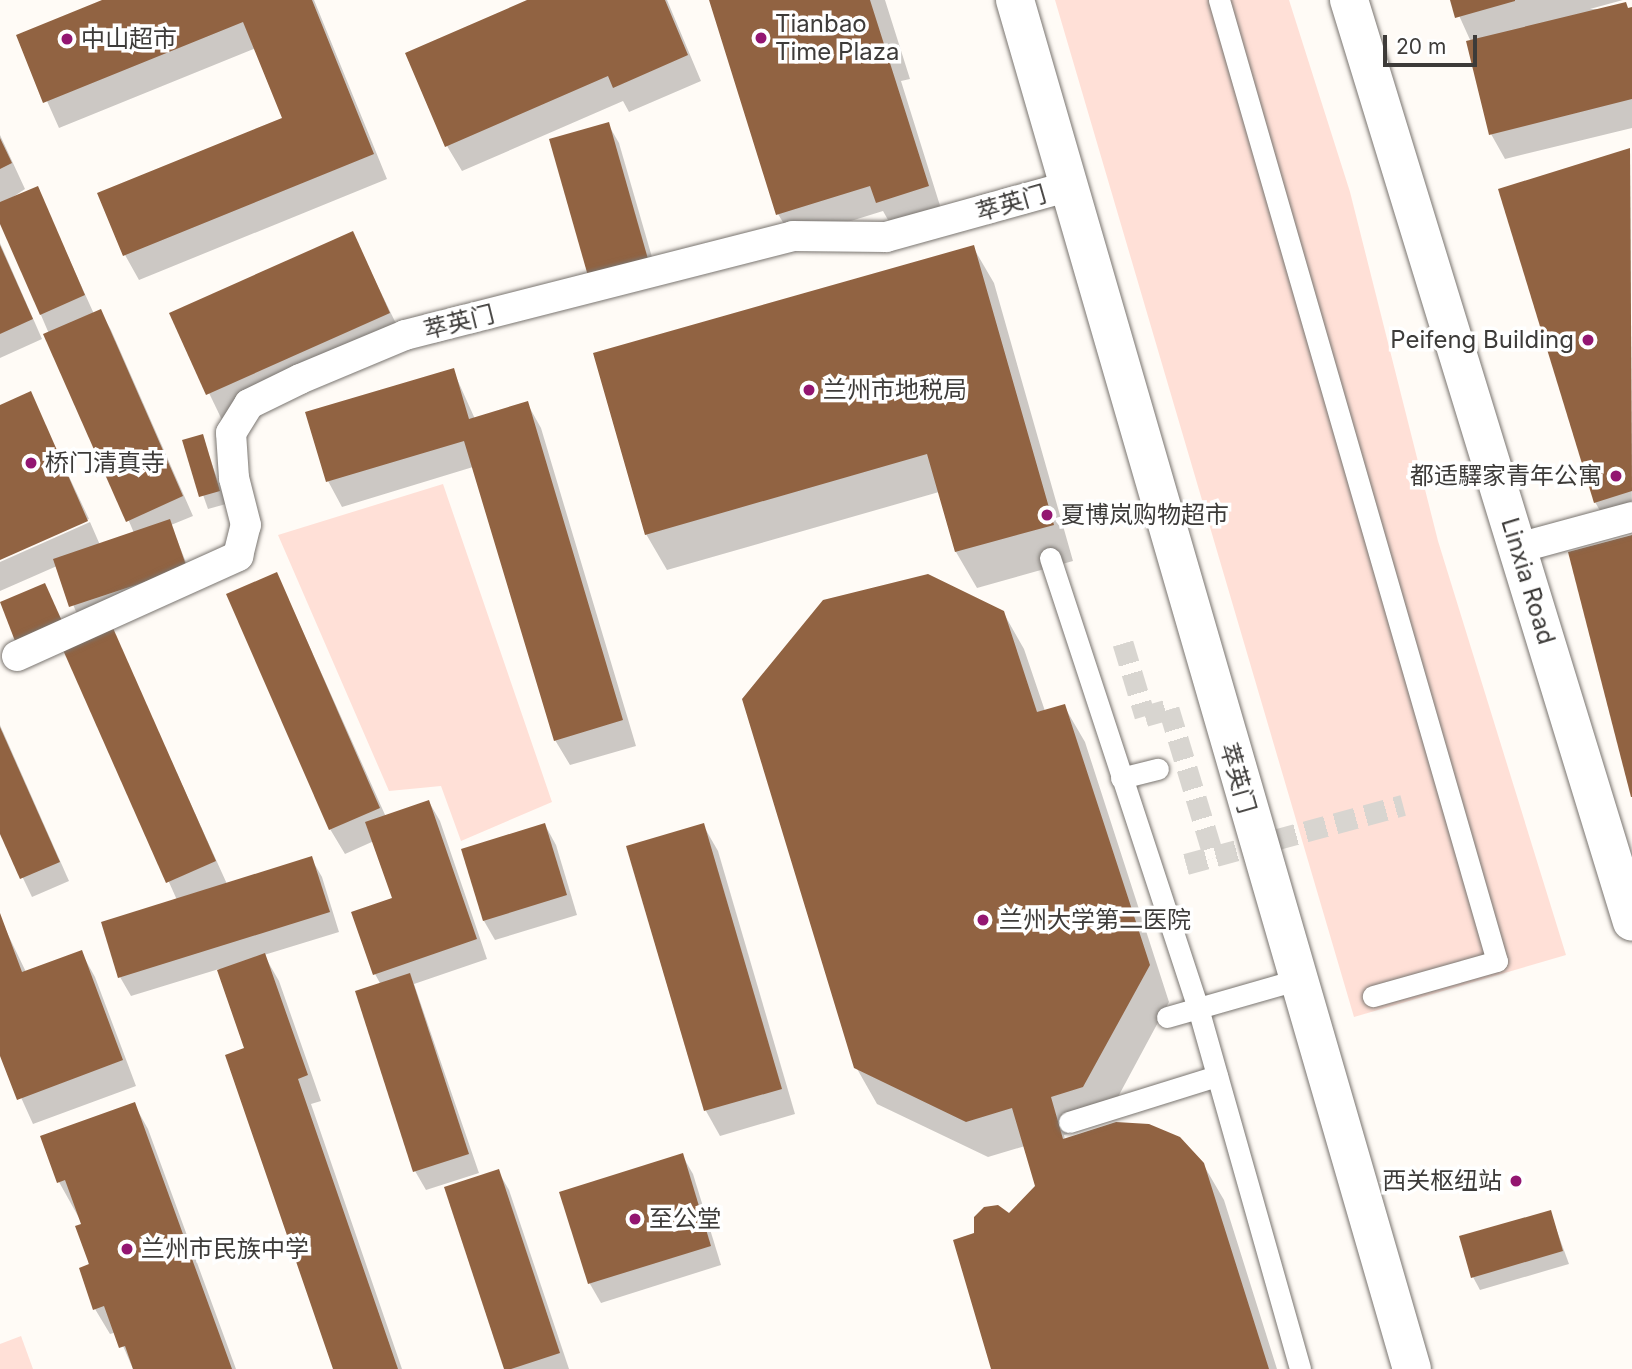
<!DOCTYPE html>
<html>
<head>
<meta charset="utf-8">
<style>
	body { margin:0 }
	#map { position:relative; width:1632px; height:1369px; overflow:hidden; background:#fffbf6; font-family:Inter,"Noto Sans SC",sans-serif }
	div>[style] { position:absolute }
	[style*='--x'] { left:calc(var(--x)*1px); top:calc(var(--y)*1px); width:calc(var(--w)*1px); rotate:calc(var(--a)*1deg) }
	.green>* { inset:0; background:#ffe0d7 }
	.shadow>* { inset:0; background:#0003 }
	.building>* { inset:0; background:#916342 }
	.pedestrian-tunnel>* { height:21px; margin-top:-10.5px; transform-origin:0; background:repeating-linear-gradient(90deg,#d8d5d0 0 21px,transparent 0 31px) }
	.roads { filter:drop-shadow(0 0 2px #7a7570) drop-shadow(0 0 2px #7a7570) }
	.pedestrian>* { height:21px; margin:-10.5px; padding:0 10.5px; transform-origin:10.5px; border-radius:10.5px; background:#fff }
	.minor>* { height:30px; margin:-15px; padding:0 15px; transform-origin:15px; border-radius:15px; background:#fff }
	.primary>* { height:38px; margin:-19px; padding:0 19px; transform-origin:19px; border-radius:19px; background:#fff }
	.dots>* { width:19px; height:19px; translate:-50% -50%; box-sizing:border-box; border:4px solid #fff; border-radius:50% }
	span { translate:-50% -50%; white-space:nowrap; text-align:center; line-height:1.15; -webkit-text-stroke:7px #fff; paint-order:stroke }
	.poi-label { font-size:24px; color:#3d3b39 }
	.left { translate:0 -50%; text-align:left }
	.right { translate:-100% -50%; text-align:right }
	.street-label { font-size:24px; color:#3d3b39 }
	.scale { position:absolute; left:1383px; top:35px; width:94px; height:32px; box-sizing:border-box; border:4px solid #3d3b39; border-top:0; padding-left:9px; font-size:21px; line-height:24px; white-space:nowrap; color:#3d3b39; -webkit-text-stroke:5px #fff; paint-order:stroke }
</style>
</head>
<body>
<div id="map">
	<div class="green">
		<i style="clip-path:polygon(1055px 0,1289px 0,1350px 192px,1438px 541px,1566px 955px,1354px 1017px)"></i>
		<i style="clip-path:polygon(443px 484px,552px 802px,461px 841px,441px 786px,389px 791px,278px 535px)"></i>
		<i style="clip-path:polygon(21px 1336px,33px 1369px,0 1369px,0 1344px)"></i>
	</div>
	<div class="shadow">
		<i style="clip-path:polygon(107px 0,314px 0,387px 179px,139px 280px,125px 255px,284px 119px,256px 48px,59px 128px,18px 36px)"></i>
		<i style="clip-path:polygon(531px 0,667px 0,701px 81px,629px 112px,623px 101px,462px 171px,447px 146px)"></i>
		<i style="clip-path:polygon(710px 0,885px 0,910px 79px,901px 81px,942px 212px,892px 227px,883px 211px,793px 239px,778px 214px)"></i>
		<i style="clip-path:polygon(1452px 0,1623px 0,1590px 9px,1632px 9px,1632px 128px,1505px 159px,1491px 134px,1471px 42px)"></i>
		<i style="clip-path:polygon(608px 124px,619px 143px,658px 278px,551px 140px)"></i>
		<i style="clip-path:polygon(0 135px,25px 189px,7px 201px,37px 188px,94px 314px,100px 311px,111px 330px,193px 516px,171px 525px,196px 587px,82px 626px,57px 566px,0 591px,0 562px,90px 522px,100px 545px,134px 533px,0 219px)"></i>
		<i style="clip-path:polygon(1630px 150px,1632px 521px,1610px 528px,1595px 502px)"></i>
		<i style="clip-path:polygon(352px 233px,403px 338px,222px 420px,171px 314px)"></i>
		<i style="clip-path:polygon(0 243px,42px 339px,0 358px)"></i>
		<i style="clip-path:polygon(973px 247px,994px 283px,1073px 561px,977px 588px,956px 552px,939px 492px,667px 570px,646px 534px)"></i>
		<i style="clip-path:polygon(453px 370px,475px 419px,527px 403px,541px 428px,636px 746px,570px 765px,555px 740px,473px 467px,342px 507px,328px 481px)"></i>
		<i style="clip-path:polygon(30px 394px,89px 519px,0 558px,0 407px)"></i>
		<i style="clip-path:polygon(202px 436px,226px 504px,208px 509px,184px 441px)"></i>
		<i style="clip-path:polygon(277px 574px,386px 817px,429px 802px,440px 821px,487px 959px,414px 984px,479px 1173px,426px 1190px,415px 1171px,357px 992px,381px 985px,375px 974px,394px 899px,374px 841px,345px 854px,330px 829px)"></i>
		<i style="clip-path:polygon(1003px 612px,1024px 649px,1045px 711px,1064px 706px,1085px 742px,1169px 1002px,1104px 1123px,1064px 1135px,1065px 1140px,1203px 1164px,1224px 1200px,1277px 1369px,993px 1369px,975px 1235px,1009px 1215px,1037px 1187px,1025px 1146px,988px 1157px,877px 1104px,856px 1067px)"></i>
		<i style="clip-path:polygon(112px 630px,227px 884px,311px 858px,322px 877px,339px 932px,264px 955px,279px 981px,321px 1101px,311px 1104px,402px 1369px,335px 1369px,246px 1049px,219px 969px,131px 996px,120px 977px,177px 900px,65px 650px)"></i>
		<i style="clip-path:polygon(0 725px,69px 881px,32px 897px,0 830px)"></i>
		<i style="clip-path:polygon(545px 825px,556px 845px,577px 915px,495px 940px,484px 921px,463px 850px)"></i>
		<i style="clip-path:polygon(703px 825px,718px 851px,795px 1114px,720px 1136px,706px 1111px,628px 847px)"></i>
		<i style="clip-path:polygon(0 918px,26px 972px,81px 952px,95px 977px,136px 1086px,33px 1124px,0 1051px)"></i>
		<i style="clip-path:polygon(134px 1104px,148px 1129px,236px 1369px,133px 1369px,117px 1332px,110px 1334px,95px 1309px,83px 1225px,59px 1182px)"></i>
		<i style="clip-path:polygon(682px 1155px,693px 1174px,721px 1265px,601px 1303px,590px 1284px,562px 1193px)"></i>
		<i style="clip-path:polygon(498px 1171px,509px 1190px,569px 1369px,506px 1369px)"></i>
		<i style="clip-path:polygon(1550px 1212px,1569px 1264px,1480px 1290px,1473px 1277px)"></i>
	</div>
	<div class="building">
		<i style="clip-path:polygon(102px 0,312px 0,374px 154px,123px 256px,97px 193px,282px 118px,243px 22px,43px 103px,16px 35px)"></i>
		<i style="clip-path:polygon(527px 0,665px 0,688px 55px,613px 88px,608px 76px,445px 147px,405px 53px)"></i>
		<i style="clip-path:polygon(709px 0,870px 0,929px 186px,876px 203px,870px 186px,776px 215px)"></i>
		<i style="clip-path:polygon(1450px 0,1515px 0,1515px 1px,1455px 18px)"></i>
		<i style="clip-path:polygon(1626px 2px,1628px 8px,1632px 7px,1632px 99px,1489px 135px,1466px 41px)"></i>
		<i style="clip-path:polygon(609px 122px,648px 259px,588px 276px,549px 139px)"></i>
		<i style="clip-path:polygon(0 138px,12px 163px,0 169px)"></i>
		<i style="clip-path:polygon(1630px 148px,1632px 491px,1594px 503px,1498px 189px)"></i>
		<i style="clip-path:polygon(38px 186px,85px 295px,40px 315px,0 224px,0 202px)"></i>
		<i style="clip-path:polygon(353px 231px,390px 313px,206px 395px,169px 313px)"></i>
		<i style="clip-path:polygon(0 245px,33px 319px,0 334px)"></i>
		<i style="clip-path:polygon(974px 245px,1054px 525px,955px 552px,927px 454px,645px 535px,593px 353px)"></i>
		<i style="clip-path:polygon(101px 309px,183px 496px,126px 522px,43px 334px)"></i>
		<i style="clip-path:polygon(454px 368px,469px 419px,528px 401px,623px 720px,554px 741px,464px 441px,326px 482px,305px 412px)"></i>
		<i style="clip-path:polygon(31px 391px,88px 521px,0 560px,0 405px)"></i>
		<i style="clip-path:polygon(203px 434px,220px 491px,199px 497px,182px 440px)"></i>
		<i style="clip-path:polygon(170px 519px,187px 568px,69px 607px,53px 559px)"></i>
		<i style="clip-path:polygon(1632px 535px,1632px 797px,1631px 797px,1568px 552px)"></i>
		<i style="clip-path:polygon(277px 572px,380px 808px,329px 830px,226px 594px)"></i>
		<i style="clip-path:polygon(928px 574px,1004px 611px,1037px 712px,1065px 704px,1150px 965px,1083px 1087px,1051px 1097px,1063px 1139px,1116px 1122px,1149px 1124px,1180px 1137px,1204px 1163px,1269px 1369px,991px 1369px,953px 1240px,974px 1233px,974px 1217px,984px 1207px,998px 1205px,1009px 1213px,1035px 1186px,1012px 1108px,966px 1122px,854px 1068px,742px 699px,823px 600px)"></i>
		<i style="clip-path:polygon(45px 583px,62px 621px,15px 641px,0 602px)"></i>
		<i style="clip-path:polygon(113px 628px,216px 861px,166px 883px,63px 650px)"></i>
		<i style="clip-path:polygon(0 727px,60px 862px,20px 879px,0 834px)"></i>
		<i style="clip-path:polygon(429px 800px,477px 939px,373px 975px,351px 912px,392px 898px,365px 822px)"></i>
		<i style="clip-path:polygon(545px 823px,567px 895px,483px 921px,461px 849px)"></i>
		<i style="clip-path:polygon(704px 823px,782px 1089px,704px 1111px,626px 846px)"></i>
		<i style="clip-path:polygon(312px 856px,330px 912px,118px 978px,101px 922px)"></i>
		<i style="clip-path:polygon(0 913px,22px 972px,82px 950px,123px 1060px,17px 1100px,0 1056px)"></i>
		<i style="clip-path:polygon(265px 953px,308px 1075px,298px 1079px,398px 1369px,333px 1369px,225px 1055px,244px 1048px,217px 970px)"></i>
		<i style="clip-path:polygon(410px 973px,469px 1154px,413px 1172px,355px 991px)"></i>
		<i style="clip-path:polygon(135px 1102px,232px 1369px,133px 1369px,125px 1346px,119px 1348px,104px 1306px,93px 1310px,79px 1268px,89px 1264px,75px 1226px,81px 1224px,65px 1180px,57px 1183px,40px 1136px)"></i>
		<i style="clip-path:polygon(683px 1153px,711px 1246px,588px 1284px,559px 1192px)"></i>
		<i style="clip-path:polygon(499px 1169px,560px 1353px,511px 1369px,504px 1369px,444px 1187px)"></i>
		<i style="clip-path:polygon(1551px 1210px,1563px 1251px,1471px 1278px,1459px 1236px)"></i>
	</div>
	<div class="pedestrian-tunnel">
		<i style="--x:1123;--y:643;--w:76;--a:73.2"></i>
		<i style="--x:1145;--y:716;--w:25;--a:-16"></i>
		<i style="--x:1169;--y:709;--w:155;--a:73.1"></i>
		<i style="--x:1186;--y:864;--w:225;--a:-15.2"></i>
	</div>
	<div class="roads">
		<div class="pedestrian">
			<i style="--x:1219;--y:0;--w:1000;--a:73.87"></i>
			<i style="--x:1497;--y:961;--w:129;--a:164.2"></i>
			<i style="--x:1050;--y:558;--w:474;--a:71.8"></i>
			<i style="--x:1198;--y:1008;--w:375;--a:74.2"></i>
			<i style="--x:1121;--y:778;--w:38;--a:-14"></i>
			<i style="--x:1167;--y:1017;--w:134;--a:-16"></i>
			<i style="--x:1069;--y:1122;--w:155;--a:-17.3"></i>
		</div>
		<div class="minor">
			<i style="--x:1518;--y:548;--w:118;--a:-15.2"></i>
			<i style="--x:17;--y:656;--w:243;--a:-24.3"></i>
			<i style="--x:238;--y:556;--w:32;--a:-76"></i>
			<i style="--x:246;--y:525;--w:49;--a:-104.3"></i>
			<i style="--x:234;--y:478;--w:45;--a:-93.8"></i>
			<i style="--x:231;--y:433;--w:34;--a:-58"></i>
			<i style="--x:249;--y:404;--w:57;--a:-26.1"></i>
			<i style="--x:300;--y:379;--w:114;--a:-22.7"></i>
			<i style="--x:405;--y:335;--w:400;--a:-14.3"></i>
			<i style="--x:793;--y:236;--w:93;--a:0.6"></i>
			<i style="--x:886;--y:237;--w:191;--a:-15.5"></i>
		</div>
		<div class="primary">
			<i style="--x:1015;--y:0;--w:1425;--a:73.83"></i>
			<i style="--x:1349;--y:0;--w:964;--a:72.94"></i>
		</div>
	</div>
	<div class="dots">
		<i style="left:761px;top:38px;background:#931671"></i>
		<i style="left:67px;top:39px;background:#931671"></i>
		<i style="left:1588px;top:340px;background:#931671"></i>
		<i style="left:809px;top:390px;background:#931671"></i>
		<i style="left:31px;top:463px;background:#931671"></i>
		<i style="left:1616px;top:476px;background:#931671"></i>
		<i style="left:1047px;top:515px;background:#931671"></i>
		<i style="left:983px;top:920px;background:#931671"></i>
		<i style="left:1516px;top:1181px;background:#931671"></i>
		<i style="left:635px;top:1219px;background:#931671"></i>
		<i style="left:127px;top:1249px;background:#931671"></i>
	</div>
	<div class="poi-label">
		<span class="left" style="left:775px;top:38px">Tianbao<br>Time Plaza</span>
		<span class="left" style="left:81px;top:39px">中山超市</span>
		<span class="right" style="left:1574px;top:340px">Peifeng Building</span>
		<span class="left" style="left:823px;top:390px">兰州市地税局</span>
		<span class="left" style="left:45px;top:463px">桥门清真寺</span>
		<span class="right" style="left:1602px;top:476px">都适驛家青年公寓</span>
		<span class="left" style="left:1061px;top:515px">夏博岚购物超市</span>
		<span class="left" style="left:999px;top:920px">兰州大学第二医院</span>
		<span class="right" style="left:1502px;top:1181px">西关枢纽站</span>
		<span class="left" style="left:649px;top:1219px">至公堂</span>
		<span class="left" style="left:141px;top:1249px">兰州市民族中学</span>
	</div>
	<div class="street-label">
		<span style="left:1011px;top:203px;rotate:-16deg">萃英门</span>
		<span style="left:459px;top:322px;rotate:-14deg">萃英门</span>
		<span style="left:1528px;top:581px;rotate:73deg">Linxia Road</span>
		<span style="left:1238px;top:778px;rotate:74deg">萃英门</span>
	</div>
	<div class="scale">20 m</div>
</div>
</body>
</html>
